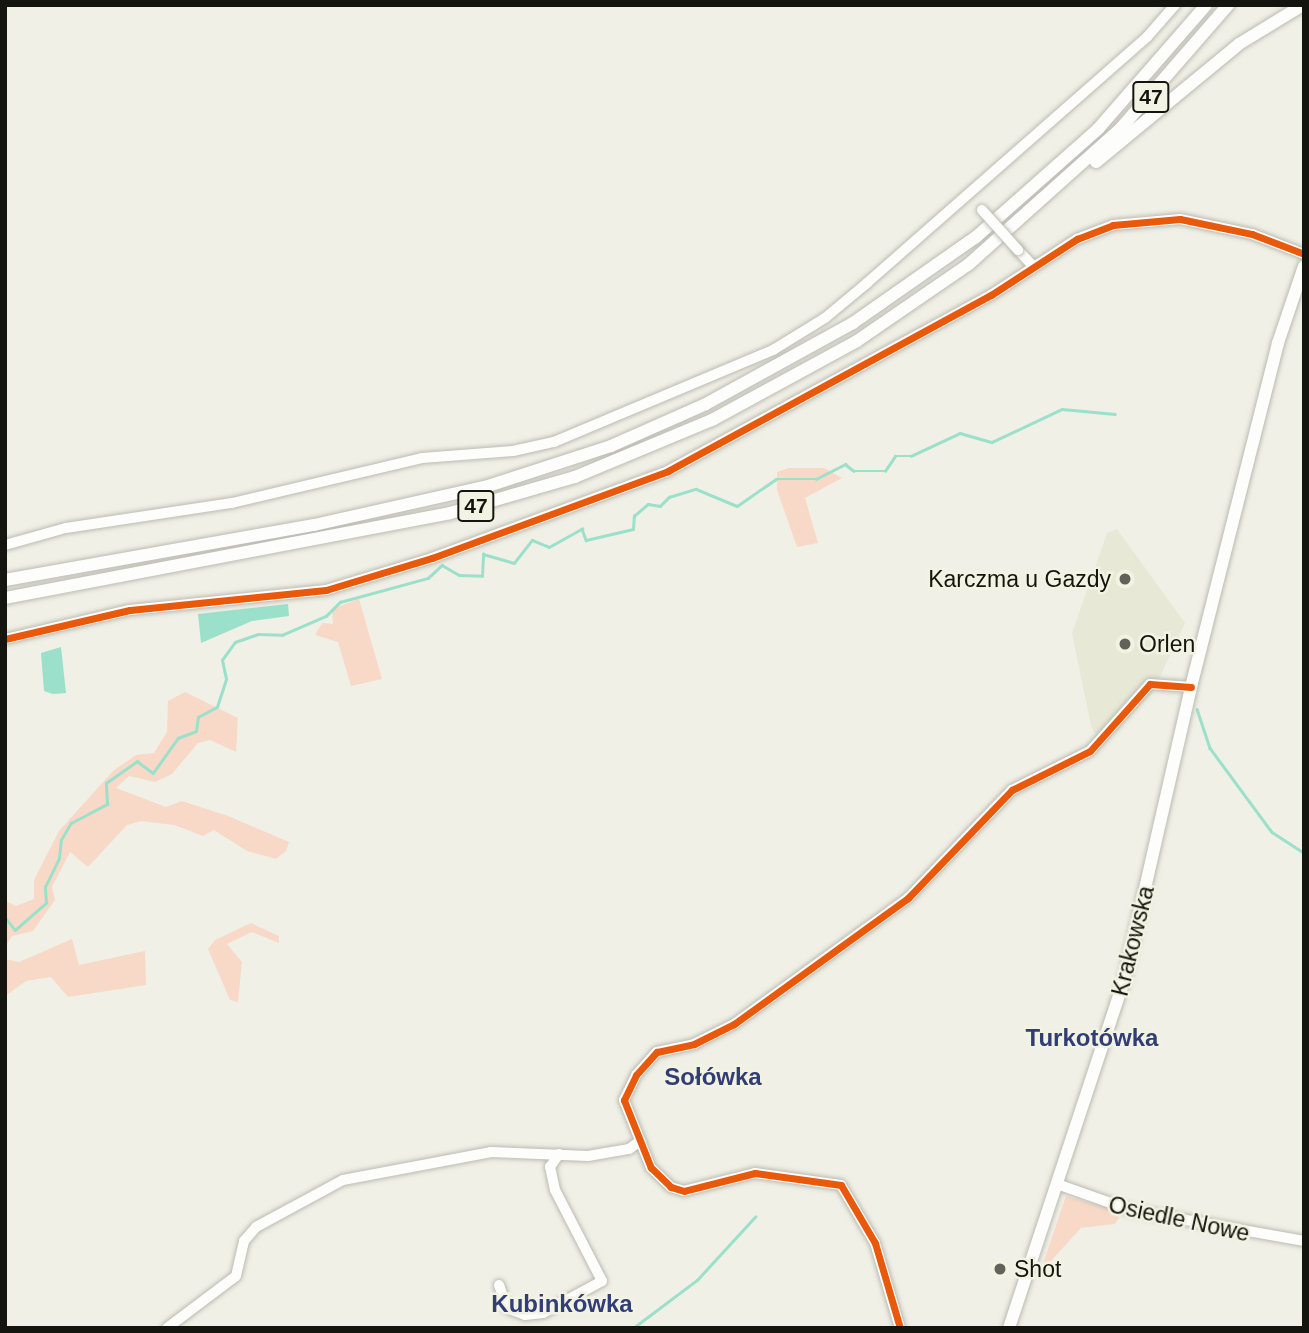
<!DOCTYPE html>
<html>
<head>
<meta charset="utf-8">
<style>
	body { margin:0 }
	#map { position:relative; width:1309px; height:1333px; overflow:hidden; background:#f0f0e6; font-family:Arial,sans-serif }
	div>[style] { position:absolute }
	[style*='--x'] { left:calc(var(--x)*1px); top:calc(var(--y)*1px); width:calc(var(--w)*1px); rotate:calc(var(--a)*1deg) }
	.built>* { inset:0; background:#e8e8d6 }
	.green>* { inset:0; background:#f8d9c8 }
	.water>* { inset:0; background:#9be0ca }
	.stream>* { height:2.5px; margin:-1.25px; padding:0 1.25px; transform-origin:1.25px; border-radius:1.25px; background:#9be0ca }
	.roads { filter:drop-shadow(0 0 2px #bbbbb3) drop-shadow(0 0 2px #bbbbb3) }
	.minor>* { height:10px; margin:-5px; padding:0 5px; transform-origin:5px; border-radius:5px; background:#fdfdfb }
	.major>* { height:12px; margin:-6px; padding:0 6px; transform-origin:6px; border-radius:6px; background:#fdfdfb }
	.bridges { filter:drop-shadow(0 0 2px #bbbbb3) drop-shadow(0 0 2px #bbbbb3) }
	.minor-bridge>* { height:10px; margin:-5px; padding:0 5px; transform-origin:5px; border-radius:5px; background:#fdfdfb }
	.cycleway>* { height:7px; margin:-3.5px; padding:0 3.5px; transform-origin:3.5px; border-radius:3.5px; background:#e8590c }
	.dots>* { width:19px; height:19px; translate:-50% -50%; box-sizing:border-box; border:4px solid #f3f3e3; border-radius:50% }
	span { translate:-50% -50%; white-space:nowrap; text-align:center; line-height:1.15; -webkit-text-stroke:5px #f3f3e3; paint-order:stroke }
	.shield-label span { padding:2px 5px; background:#f3f3e3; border:2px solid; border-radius:5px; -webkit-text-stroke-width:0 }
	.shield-label { font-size:21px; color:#151510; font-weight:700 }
	.poi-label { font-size:23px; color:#151510 }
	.right { translate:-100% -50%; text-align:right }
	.left { translate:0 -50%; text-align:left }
	.street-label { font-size:23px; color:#151510 }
	.neighbourhood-label { font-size:24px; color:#313d77; font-weight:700 }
	.frame { position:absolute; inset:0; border:7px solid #151510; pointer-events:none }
</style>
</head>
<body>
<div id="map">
	<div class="built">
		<i style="clip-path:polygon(1117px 529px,1185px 623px,1153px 692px,1103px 746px,1091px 726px,1072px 633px,1107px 533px)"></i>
	</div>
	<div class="green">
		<i style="clip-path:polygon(788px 468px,824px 468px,842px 478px,805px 498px,818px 543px,797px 547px,777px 490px,777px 472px)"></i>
		<i style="clip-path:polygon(359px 599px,382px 679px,351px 686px,338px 642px,315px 635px,322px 623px,333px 624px,332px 609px)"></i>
		<i style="clip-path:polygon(185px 692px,238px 718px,236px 752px,210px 740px,198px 743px,172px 774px,155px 782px,129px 776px,116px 788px,166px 807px,182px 801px,228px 816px,289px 842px,286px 851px,276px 859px,247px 851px,214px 830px,203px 836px,174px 825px,141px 821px,127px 825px,88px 867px,70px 852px,52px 887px,55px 900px,33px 931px,12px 936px,5px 947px,5px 901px,16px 906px,34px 899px,34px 880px,59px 831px,113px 771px,136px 755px,154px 753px,167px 732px,168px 701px)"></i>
		<i style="clip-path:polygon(251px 923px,279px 936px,279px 943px,252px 932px,227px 944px,242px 962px,238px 1002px,230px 1000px,208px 949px,215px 940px)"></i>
		<i style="clip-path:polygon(72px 939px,79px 965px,145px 951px,146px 985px,68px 997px,51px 977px,26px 981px,5px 996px,5px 959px,19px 962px)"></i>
		<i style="clip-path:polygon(1066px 1196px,1116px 1210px,1119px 1218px,1115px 1224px,1081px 1228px,1040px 1273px)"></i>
	</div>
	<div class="water">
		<i style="clip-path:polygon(288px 604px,289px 616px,252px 621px,201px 643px,198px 614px)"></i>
		<i style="clip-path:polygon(61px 647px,66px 693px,53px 694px,44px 691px,41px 653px)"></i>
	</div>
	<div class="stream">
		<i style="--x:1197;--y:709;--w:41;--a:71.6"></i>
		<i style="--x:1210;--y:748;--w:104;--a:53.6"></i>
		<i style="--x:1272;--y:832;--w:38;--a:33"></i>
		<i style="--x:5;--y:917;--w:16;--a:52"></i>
		<i style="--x:15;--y:930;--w:41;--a:-41.1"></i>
		<i style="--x:46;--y:903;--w:16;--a:-94"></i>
		<i style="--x:45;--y:887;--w:32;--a:-64"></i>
		<i style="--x:59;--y:858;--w:18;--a:-84"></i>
		<i style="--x:61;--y:840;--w:20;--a:-60"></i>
		<i style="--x:71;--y:823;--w:41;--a:-27.8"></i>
		<i style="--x:107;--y:804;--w:21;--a:-93"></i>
		<i style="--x:106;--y:783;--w:38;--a:-35"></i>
		<i style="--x:137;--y:761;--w:20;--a:37"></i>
		<i style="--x:153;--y:773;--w:43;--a:-54.5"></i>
		<i style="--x:178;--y:738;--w:19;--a:-21"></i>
		<i style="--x:196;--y:731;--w:14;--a:-82"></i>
		<i style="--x:198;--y:717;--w:21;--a:-28"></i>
		<i style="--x:217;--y:707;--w:29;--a:-72"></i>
		<i style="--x:226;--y:679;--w:19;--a:-102"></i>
		<i style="--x:222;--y:660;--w:22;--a:-54"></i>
		<i style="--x:235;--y:642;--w:24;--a:-19"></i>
		<i style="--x:258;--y:634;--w:24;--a:2"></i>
		<i style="--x:282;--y:635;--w:48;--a:-23.4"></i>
		<i style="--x:326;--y:616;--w:20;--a:-45"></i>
		<i style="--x:340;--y:602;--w:91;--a:-15.3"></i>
		<i style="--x:428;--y:578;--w:19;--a:-43"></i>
		<i style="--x:442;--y:565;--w:20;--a:30"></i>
		<i style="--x:459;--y:575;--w:23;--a:2"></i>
		<i style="--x:482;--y:576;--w:22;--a:-87"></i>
		<i style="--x:483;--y:554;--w:32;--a:16"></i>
		<i style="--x:514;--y:563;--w:29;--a:-52"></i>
		<i style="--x:532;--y:540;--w:18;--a:22"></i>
		<i style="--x:549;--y:547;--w:38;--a:-29"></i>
		<i style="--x:582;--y:529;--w:12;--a:70"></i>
		<i style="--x:586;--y:540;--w:48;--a:-13.2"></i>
		<i style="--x:633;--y:529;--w:13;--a:-86"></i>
		<i style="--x:634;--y:516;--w:18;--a:-41"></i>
		<i style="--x:648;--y:504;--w:12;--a:9"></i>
		<i style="--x:660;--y:506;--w:13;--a:-45"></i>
		<i style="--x:669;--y:497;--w:28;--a:-17"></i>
		<i style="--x:696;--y:489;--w:44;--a:22.5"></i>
		<i style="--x:737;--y:506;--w:47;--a:-34.7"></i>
		<i style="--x:776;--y:479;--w:40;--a:0"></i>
		<i style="--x:816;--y:479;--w:33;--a:-27"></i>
		<i style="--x:845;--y:464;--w:11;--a:38"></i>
		<i style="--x:854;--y:471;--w:31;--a:0"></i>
		<i style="--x:885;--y:471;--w:18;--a:-56"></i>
		<i style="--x:895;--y:456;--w:16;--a:0"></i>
		<i style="--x:911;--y:456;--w:54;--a:-25.1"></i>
		<i style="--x:960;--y:433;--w:33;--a:16"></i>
		<i style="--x:992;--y:442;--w:77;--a:-25.2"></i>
		<i style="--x:1062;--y:409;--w:53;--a:5.4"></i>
		<i style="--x:633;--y:1328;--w:80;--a:-36.9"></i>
		<i style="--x:697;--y:1280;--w:86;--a:-47.4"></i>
	</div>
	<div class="roads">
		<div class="minor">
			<i style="--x:1018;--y:250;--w:23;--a:47"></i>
			<i style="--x:5;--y:545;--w:63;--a:-15.6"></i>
			<i style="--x:66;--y:528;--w:168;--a:-8.6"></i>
			<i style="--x:232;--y:503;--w:195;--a:-13.3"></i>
			<i style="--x:422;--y:458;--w:91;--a:-4.4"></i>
			<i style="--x:513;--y:451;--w:42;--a:-12.4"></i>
			<i style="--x:554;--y:442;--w:238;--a:-22.8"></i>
			<i style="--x:773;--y:350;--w:61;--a:-31.6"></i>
			<i style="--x:825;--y:318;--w:55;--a:-39.8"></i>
			<i style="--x:867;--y:283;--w:373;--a:-41.3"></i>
			<i style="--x:1147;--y:37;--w:43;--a:-48.8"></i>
			<i style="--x:5;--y:639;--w:128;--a:-13.1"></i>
			<i style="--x:130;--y:610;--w:197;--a:-5.8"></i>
			<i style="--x:326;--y:590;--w:111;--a:-16.8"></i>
			<i style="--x:432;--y:558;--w:252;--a:-20.2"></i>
			<i style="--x:668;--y:471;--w:368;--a:-28.6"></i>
			<i style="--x:991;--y:295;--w:103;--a:-33.1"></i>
			<i style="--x:1077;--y:239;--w:39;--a:-21"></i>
			<i style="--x:1113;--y:225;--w:67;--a:-5.1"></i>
			<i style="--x:1180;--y:219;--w:74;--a:11.8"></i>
			<i style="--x:1252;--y:234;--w:56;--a:21"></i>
			<i style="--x:1057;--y:1184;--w:77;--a:19.6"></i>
			<i style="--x:1130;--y:1210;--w:177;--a:10.1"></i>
			<i style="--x:499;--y:1285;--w:24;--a:71"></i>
			<i style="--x:507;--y:1308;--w:19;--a:21"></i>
			<i style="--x:525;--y:1315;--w:18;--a:-6"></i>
			<i style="--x:543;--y:1313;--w:67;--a:-28.5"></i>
			<i style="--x:602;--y:1281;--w:102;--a:-117.3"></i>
			<i style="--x:555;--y:1190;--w:24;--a:-102"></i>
			<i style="--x:550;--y:1167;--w:16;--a:-55"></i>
			<i style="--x:167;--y:1328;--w:86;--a:-37"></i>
			<i style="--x:236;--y:1276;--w:36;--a:-77"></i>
			<i style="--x:244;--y:1241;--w:18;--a:-49"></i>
			<i style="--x:256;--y:1227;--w:99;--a:-28.4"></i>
			<i style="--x:343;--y:1180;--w:151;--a:-10.7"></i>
			<i style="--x:491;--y:1152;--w:97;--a:2.4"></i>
			<i style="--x:588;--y:1156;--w:42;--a:-9.7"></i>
			<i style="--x:629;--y:1149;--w:14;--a:-36"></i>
			<i style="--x:900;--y:1328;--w:89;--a:-106.4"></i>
			<i style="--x:875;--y:1243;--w:67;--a:-120.4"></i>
			<i style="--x:841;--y:1185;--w:87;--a:-172.1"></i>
			<i style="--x:755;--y:1173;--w:73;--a:165.8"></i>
			<i style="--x:684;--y:1191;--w:14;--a:-163"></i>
			<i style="--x:671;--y:1187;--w:28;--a:-136"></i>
			<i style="--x:651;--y:1168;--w:73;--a:-111.7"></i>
			<i style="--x:624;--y:1100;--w:28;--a:-64"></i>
			<i style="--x:636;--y:1075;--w:31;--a:-48"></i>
			<i style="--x:657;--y:1052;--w:38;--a:-12"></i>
			<i style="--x:694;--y:1044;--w:45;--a:-26.6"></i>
			<i style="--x:734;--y:1024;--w:215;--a:-35.9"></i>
			<i style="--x:908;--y:898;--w:150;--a:-46.1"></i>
			<i style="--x:1012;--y:790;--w:87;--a:-26.6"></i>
			<i style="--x:1090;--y:751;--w:90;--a:-48.2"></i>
			<i style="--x:1150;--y:684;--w:41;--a:4.2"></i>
		</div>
		<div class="major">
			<i style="--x:1096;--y:162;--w:185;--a:-39.5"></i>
			<i style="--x:1239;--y:44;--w:75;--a:-31.4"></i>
			<i style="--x:5;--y:580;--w:314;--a:-10.1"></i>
			<i style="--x:314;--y:525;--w:178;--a:-12.6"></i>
			<i style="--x:488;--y:486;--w:129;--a:-18"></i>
			<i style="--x:611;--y:446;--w:102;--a:-23.8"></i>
			<i style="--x:704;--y:405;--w:170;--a:-28.8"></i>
			<i style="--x:853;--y:323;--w:150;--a:-35"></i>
			<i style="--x:976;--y:237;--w:163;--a:-41.5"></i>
			<i style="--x:1098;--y:129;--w:164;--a:-48.9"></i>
			<i style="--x:5;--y:598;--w:453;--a:-10.8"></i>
			<i style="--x:450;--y:513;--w:130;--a:-16.1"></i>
			<i style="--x:575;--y:477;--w:148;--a:-22.6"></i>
			<i style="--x:712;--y:420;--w:165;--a:-28.6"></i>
			<i style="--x:857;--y:341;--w:136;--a:-34.5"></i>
			<i style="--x:969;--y:264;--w:205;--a:-41.8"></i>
			<i style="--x:1122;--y:127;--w:162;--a:-49"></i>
			<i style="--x:1009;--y:1328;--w:367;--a:-71.7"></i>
			<i style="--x:1124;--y:980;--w:301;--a:-77.1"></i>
			<i style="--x:1191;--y:687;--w:355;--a:-75.8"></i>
			<i style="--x:1278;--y:343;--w:81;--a:-71.3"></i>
		</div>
	</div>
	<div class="bridges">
		<div class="minor-bridge">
			<i style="--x:982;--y:210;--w:54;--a:48"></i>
		</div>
	</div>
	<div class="cycleway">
		<i style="--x:5;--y:639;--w:128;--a:-13.1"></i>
		<i style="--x:130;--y:610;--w:197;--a:-5.8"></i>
		<i style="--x:326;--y:590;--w:111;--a:-16.8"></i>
		<i style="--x:432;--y:558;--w:252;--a:-20.2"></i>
		<i style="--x:668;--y:471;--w:368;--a:-28.6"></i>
		<i style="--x:991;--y:295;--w:103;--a:-33.1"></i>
		<i style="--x:1077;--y:239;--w:39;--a:-21"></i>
		<i style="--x:1113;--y:225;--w:67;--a:-5.1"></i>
		<i style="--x:1180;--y:219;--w:74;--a:11.8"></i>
		<i style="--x:1252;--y:234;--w:56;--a:21"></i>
		<i style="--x:900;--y:1328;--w:89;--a:-106.4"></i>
		<i style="--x:875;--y:1243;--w:67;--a:-120.4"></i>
		<i style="--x:841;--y:1185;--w:87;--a:-172.1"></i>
		<i style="--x:755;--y:1173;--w:73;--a:165.8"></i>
		<i style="--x:684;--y:1191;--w:14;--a:-163"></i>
		<i style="--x:671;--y:1187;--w:28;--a:-136"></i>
		<i style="--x:651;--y:1168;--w:73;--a:-111.7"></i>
		<i style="--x:624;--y:1100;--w:28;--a:-64"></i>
		<i style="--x:636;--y:1075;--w:31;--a:-48"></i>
		<i style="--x:657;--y:1052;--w:38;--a:-12"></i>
		<i style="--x:694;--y:1044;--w:45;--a:-26.6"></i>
		<i style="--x:734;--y:1024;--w:215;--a:-35.9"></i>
		<i style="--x:908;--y:898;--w:150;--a:-46.1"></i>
		<i style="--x:1012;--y:790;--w:87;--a:-26.6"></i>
		<i style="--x:1090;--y:751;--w:90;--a:-48.2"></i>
		<i style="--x:1150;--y:684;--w:41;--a:4.2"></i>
	</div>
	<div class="dots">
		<i style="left:1125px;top:579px;background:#62625b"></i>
		<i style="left:1125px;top:644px;background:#62625b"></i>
		<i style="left:1000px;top:1269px;background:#62625b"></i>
	</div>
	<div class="shield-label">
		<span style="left:1151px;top:97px">47</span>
		<span style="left:476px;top:506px">47</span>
	</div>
	<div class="poi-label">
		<span class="right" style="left:1111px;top:579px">Karczma u Gazdy</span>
		<span class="left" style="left:1139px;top:644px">Orlen</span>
		<span class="left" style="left:1014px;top:1269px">Shot</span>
	</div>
	<div class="street-label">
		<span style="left:1133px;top:941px;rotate:-76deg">Krakowska</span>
		<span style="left:1179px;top:1219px;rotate:12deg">Osiedle Nowe</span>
	</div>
	<div class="neighbourhood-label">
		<span style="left:1092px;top:1038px">Turkotówka</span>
		<span style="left:713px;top:1077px">Sołówka</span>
		<span style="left:562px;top:1304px">Kubinkówka</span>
	</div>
	<div class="frame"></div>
</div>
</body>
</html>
